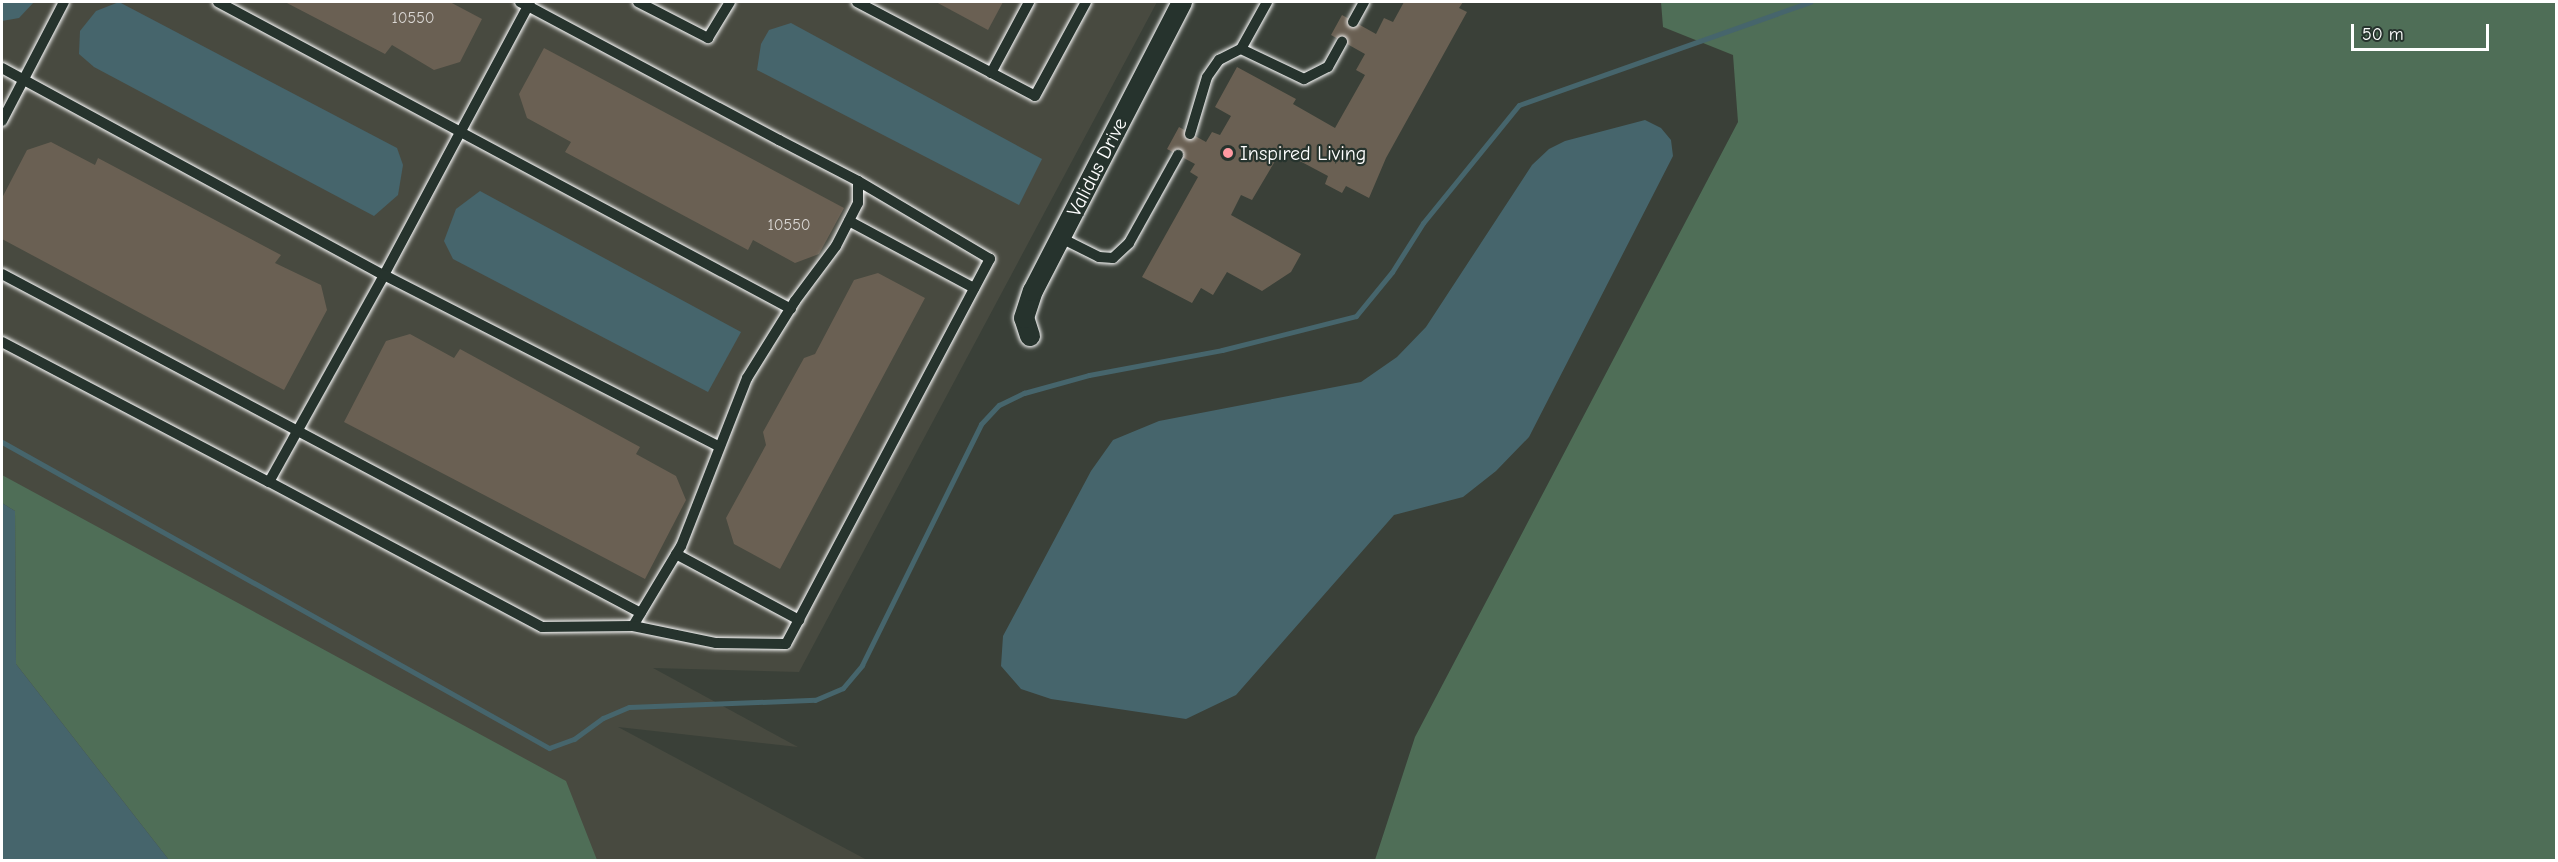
<!DOCTYPE html>
<html>
<head>
<meta charset="utf-8">
<style>
	body { margin:0 }
	#map { position:relative; width:2558px; height:862px; overflow:hidden; background:#3a4038; font-family:"Comic Neue",sans-serif }
	div>[style] { position:absolute }
	[style*='--x'] { left:calc(var(--x)*1px); top:calc(var(--y)*1px); width:calc(var(--w)*1px); rotate:calc(var(--a)*1deg) }
	.built>* { inset:0; background:#484a40 }
	.green>* { inset:0; background:#4f6e57 }
	.water>* { inset:0; background:#46656c }
	.stream>* { height:5px; margin:-2.5px; padding:0 2.5px; transform-origin:2.5px; border-radius:2.5px; background:#46656c }
	.building>* { inset:0; background:#6a6053 }
	.roads { filter:drop-shadow(0 0 2px #fff) drop-shadow(0 0 2px #fff) }
	.lane>* { height:10px; margin:-5px; padding:0 5px; transform-origin:5px; border-radius:5px; background:#26332d }
	.street>* { height:20px; margin:-10px; padding:0 10px; transform-origin:10px; border-radius:10px; background:#26332d }
	.dots>* { width:16px; height:16px; translate:-50% -50%; box-sizing:border-box; border:3px solid #26332d; border-radius:50% }
	span { translate:-50% -50%; white-space:nowrap; text-align:center; line-height:1.15; -webkit-text-stroke:4.5px #26332d; paint-order:stroke }
	.number-label { font-size:16px; color:#dad7d4 }
	.number-label span { -webkit-text-stroke-width:0 }
	.poi-label { font-size:20px; color:#fff }
	.left { translate:0 -50%; text-align:left }
	.street-label { font-size:20px; color:#fff }
	.frame { position:absolute; inset:0; border:3px solid #fff; pointer-events:none }
	.scale { position:absolute; left:2351px; top:24px; width:138px; height:27px; box-sizing:border-box; border:3px solid #fff; border-top:0; padding-left:8px; font-size:18px; line-height:21px; white-space:nowrap; color:#fff; -webkit-text-stroke:4px #26332d; paint-order:stroke }
</style>
</head>
<body>
<div id="map">
	<div class="built">
		<i style="clip-path:polygon(2px 2px,1157px 2px,799px 672px,653px 668px,798px 747px,618px 727px,867px 860px,2px 860px)"></i>
	</div>
	<div class="green">
		<i style="clip-path:polygon(1661px 2px,2556px 2px,2556px 860px,1375px 860px,1415px 737px,1738px 122px,1733px 55px,1663px 27px)"></i>
		<i style="clip-path:polygon(2px 475px,566px 781px,597px 860px,169px 860px,16px 664px,15px 511px,2px 503px)"></i>
	</div>
	<div class="water">
		<i style="clip-path:polygon(2px 2px,34px 2px,19px 18px,2px 21px)"></i>
		<i style="clip-path:polygon(119px 2px,397px 148px,403px 165px,398px 195px,374px 216px,94px 67px,79px 54px,80px 31px,96px 11px)"></i>
		<i style="clip-path:polygon(791px 23px,1042px 159px,1019px 205px,757px 70px,761px 44px,769px 30px)"></i>
		<i style="clip-path:polygon(1645px 120px,1661px 128px,1671px 140px,1673px 156px,1529px 437px,1496px 471px,1463px 497px,1394px 515px,1236px 695px,1186px 719px,1051px 699px,1021px 689px,1001px 666px,1003px 636px,1091px 471px,1113px 440px,1159px 421px,1361px 382px,1397px 357px,1426px 327px,1532px 165px,1549px 149px,1565px 141px)"></i>
		<i style="clip-path:polygon(480px 191px,741px 332px,708px 392px,453px 259px,444px 241px,456px 209px)"></i>
		<i style="clip-path:polygon(2px 503px,15px 511px,16px 664px,169px 860px,2px 860px)"></i>
	</div>
	<div class="stream">
		<i style="--x:2;--y:442;--w:627;--a:29.22"></i>
		<i style="--x:549;--y:748;--w:27;--a:-20"></i>
		<i style="--x:574;--y:739;--w:36;--a:-36"></i>
		<i style="--x:603;--y:718;--w:28;--a:-23"></i>
		<i style="--x:629;--y:707;--w:186;--a:-2.2"></i>
		<i style="--x:815;--y:700;--w:30;--a:-23"></i>
		<i style="--x:843;--y:688;--w:30;--a:-50"></i>
		<i style="--x:862;--y:665;--w:269;--a:-63.7"></i>
		<i style="--x:981;--y:424;--w:26;--a:-47"></i>
		<i style="--x:999;--y:405;--w:28;--a:-26"></i>
		<i style="--x:1024;--y:393;--w:67;--a:-15.5"></i>
		<i style="--x:1089;--y:375;--w:135;--a:-10.6"></i>
		<i style="--x:1222;--y:350;--w:138;--a:-14.2"></i>
		<i style="--x:1356;--y:316;--w:57;--a:-50.7"></i>
		<i style="--x:1392;--y:272;--w:58;--a:-57.7"></i>
		<i style="--x:1423;--y:223;--w:152;--a:-50.9"></i>
		<i style="--x:1519;--y:105;--w:309;--a:-19.5"></i>
	</div>
	<div class="building">
		<i style="clip-path:polygon(285px 2px,450px 2px,482px 19px,460px 62px,434px 70px,392px 45px,385px 54px)"></i>
		<i style="clip-path:polygon(936px 2px,1003px 2px,988px 30px)"></i>
		<i style="clip-path:polygon(1404px 2px,1463px 2px,1459px 8px,1467px 12px,1386px 158px,1369px 198px,1346px 186px,1342px 193px,1325px 184px,1328px 176px,1281px 151px,1252px 200px,1241px 195px,1231px 215px,1301px 254px,1291px 272px,1262px 291px,1227px 272px,1213px 295px,1201px 288px,1192px 303px,1142px 277px,1198px 177px,1190px 172px,1195px 164px,1167px 149px,1179px 127px,1206px 142px,1212px 132px,1220px 135px,1231px 116px,1215px 107px,1237px 67px,1296px 99px,1293px 104px,1335px 128px,1365px 75px,1356px 70px,1365px 54px,1331px 35px,1342px 15px,1376px 34px,1384px 18px,1393px 22px)"></i>
		<i style="clip-path:polygon(544px 48px,844px 208px,819px 254px,795px 263px,753px 240px,748px 250px,565px 152px,571px 142px,527px 118px,519px 94px)"></i>
		<i style="clip-path:polygon(51px 142px,95px 165px,98px 158px,281px 255px,275px 263px,321px 285px,327px 310px,284px 390px,2px 239px,2px 198px,27px 150px)"></i>
		<i style="clip-path:polygon(878px 273px,925px 298px,780px 569px,734px 544px,726px 518px,766px 445px,763px 432px,804px 358px,815px 354px,854px 280px)"></i>
		<i style="clip-path:polygon(410px 334px,454px 358px,460px 349px,640px 447px,636px 454px,676px 476px,686px 500px,645px 579px,344px 422px,386px 341px)"></i>
	</div>
	<div class="roads">
		<div class="lane">
			<i style="--x:218;--y:2;--w:650;--a:28.18"></i>
			<i style="--x:520;--y:2;--w:9;--a:27"></i>
			<i style="--x:528;--y:6;--w:285;--a:28.1"></i>
			<i style="--x:779;--y:140;--w:89;--a:27.4"></i>
			<i style="--x:858;--y:181;--w:22;--a:90"></i>
			<i style="--x:858;--y:203;--w:48;--a:117.1"></i>
			<i style="--x:836;--y:246;--w:69;--a:126.7"></i>
			<i style="--x:795;--y:301;--w:91;--a:121.9"></i>
			<i style="--x:747;--y:378;--w:180;--a:111.4"></i>
			<i style="--x:681;--y:546;--w:93;--a:121"></i>
			<i style="--x:633;--y:626;--w:91;--a:179.4"></i>
			<i style="--x:542;--y:627;--w:309;--a:-152"></i>
			<i style="--x:269;--y:482;--w:237;--a:-60.9"></i>
			<i style="--x:384;--y:275;--w:163;--a:-61.9"></i>
			<i style="--x:461;--y:131;--w:142;--a:-61.8"></i>
			<i style="--x:528;--y:6;--w:4;--a:-63"></i>
			<i style="--x:638;--y:2;--w:79;--a:27.2"></i>
			<i style="--x:708;--y:38;--w:42;--a:-58.6"></i>
			<i style="--x:857;--y:2;--w:201;--a:27.8"></i>
			<i style="--x:1035;--y:96;--w:107;--a:-61.5"></i>
			<i style="--x:1353;--y:22;--w:23;--a:-61"></i>
			<i style="--x:1241;--y:49;--w:54;--a:-61"></i>
			<i style="--x:2;--y:68;--w:434;--a:28.5"></i>
			<i style="--x:384;--y:275;--w:375;--a:27.1"></i>
			<i style="--x:991;--y:73;--w:81;--a:-61.8"></i>
			<i style="--x:2;--y:121;--w:134;--a:-62.5"></i>
			<i style="--x:1190;--y:134;--w:59;--a:-73.4"></i>
			<i style="--x:1207;--y:77;--w:21;--a:-55"></i>
			<i style="--x:1219;--y:60;--w:25;--a:-27"></i>
			<i style="--x:1241;--y:49;--w:70;--a:25.5"></i>
			<i style="--x:1304;--y:79;--w:27;--a:-27"></i>
			<i style="--x:1328;--y:67;--w:29;--a:-61"></i>
			<i style="--x:849;--y:221;--w:142;--a:28.2"></i>
			<i style="--x:1061;--y:238;--w:42;--a:26.6"></i>
			<i style="--x:1099;--y:257;--w:14;--a:4"></i>
			<i style="--x:1113;--y:258;--w:22;--a:-43"></i>
			<i style="--x:1129;--y:243;--w:101;--a:-60.9"></i>
			<i style="--x:2;--y:274;--w:723;--a:27.95"></i>
			<i style="--x:2;--y:342;--w:301;--a:27.7"></i>
			<i style="--x:676;--y:554;--w:140;--a:28.2"></i>
			<i style="--x:633;--y:626;--w:85;--a:11.6"></i>
			<i style="--x:716;--y:643;--w:70;--a:0.8"></i>
			<i style="--x:786;--y:644;--w:436;--a:-62.1"></i>
			<i style="--x:990;--y:259;--w:153;--a:-149.4"></i>
		</div>
		<div class="street">
			<i style="--x:1030;--y:336;--w:19;--a:-108"></i>
			<i style="--x:1024;--y:318;--w:28;--a:-72"></i>
			<i style="--x:1033;--y:291;--w:325;--a:-62.7"></i>
		</div>
	</div>
	<div class="dots">
		<i style="left:1228px;top:153px;background:#ff9aa2"></i>
	</div>
	<div class="number-label">
		<span style="left:413px;top:18px">10550</span>
		<span style="left:789px;top:225px">10550</span>
	</div>
	<div class="poi-label">
		<span class="left" style="left:1240px;top:153px">Inspired Living</span>
	</div>
	<div class="street-label">
		<span style="left:1097px;top:167px;rotate:-63deg">Validus Drive</span>
	</div>
	<div class="frame"></div>
	<div class="scale">50 m</div>
</div>
</body>
</html>
